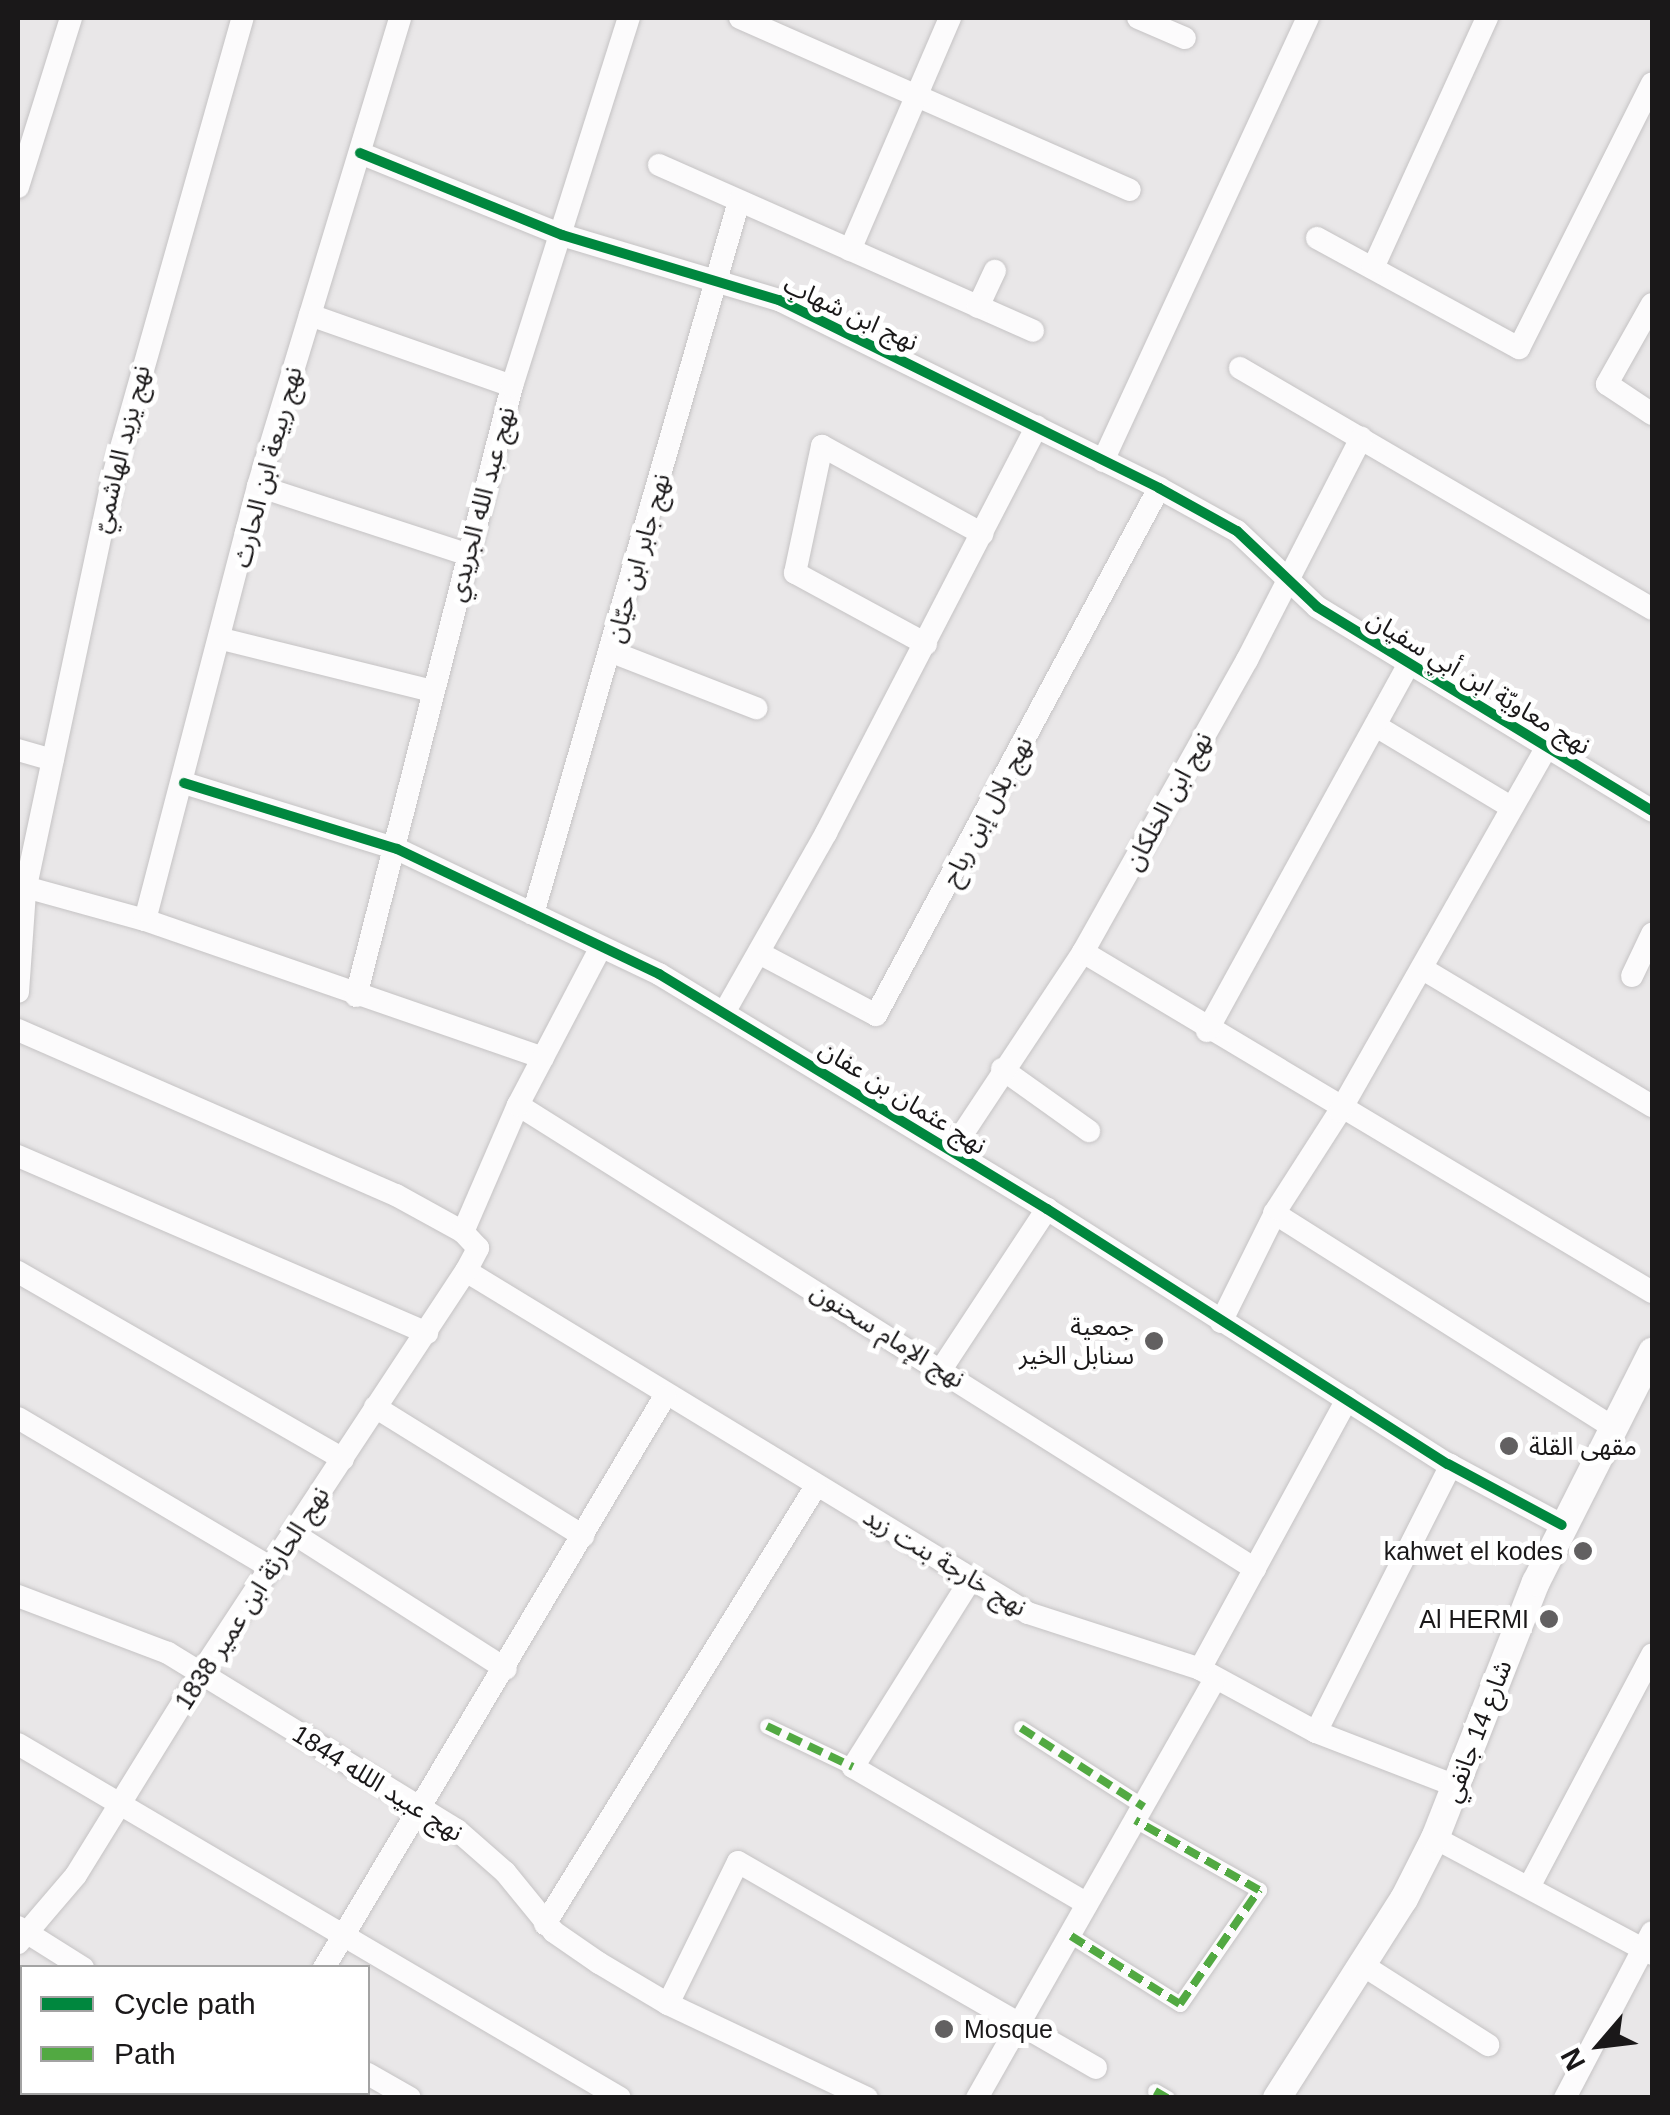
<!DOCTYPE html>
<html>
<head>
<meta charset="utf-8">
<style>
	body { margin:0 }
	#map { position:relative; width:1670px; height:2115px; overflow:hidden; background:#e9e7e8; font-family:Helvetica,"Noto Sans Arabic",sans-serif }
	div>[style] { position:absolute }
	[style*='--x'] { left:calc(var(--x)*1px); top:calc(var(--y)*1px); width:calc(var(--w)*1px); rotate:calc(var(--a)*1deg) }
	.roads { filter:drop-shadow(0 0 2px #c5c3c4) drop-shadow(0 0 2px #c5c3c4) }
	.pedestrian>* { height:15px; margin:-7.5px; padding:0 7.5px; transform-origin:7.5px; border-radius:7.5px; background:#fcfbfc }
	.minor>* { height:22px; margin:-11px; padding:0 11px; transform-origin:11px; border-radius:11px; background:#fcfbfc }
	.tertiary>* { height:28px; margin:-14px; padding:0 14px; transform-origin:14px; border-radius:14px; background:#fcfbfc }
	.quiet>* { height:8px; margin-top:-4px; transform-origin:0; background:repeating-linear-gradient(90deg,#52a942 0 15px,transparent 0 23px) }
	.cycleway>* { height:10px; margin:-5px; padding:0 5px; transform-origin:5px; border-radius:5px; background:#00873e }
	.dots>* { width:28px; height:28px; translate:-50% -50%; box-sizing:border-box; border:5px solid #fff; border-radius:50% }
	span { translate:-50% -50%; white-space:nowrap; text-align:center; line-height:1.15; -webkit-text-stroke:10px #fff; paint-order:stroke }
	.street-label { font-size:25px; color:#1a1819 }
	.poi-label { font-size:25px; color:#1a1819 }
	.right { translate:-100% -50%; text-align:right }
	.left { translate:0 -50%; text-align:left }
	.frame { position:absolute; inset:0; border:20px solid #1a1819; pointer-events:none }
	.legend { position:absolute; left:20px; top:1965px; width:350px; height:130px; box-sizing:border-box; background:#fff; border:2px solid #a3a3a3; margin:0; padding:12px 18px; list-style:none; font-size:30px; color:#1a1819 }
	.legend li { display:flex; align-items:center; gap:20px; height:50px }
	.legend b { width:50px; border:2px solid #a3a3a3 }
	.north { position:absolute; left:1550px; top:1995px; width:100px; height:100px; -webkit-text-stroke:8px #fff; paint-order:stroke; rotate:242deg; font-size:28px; font-weight:700; line-height:40px; text-align:center; color:#1a1819 }
	.north::after { content:''; display:block; margin:auto; width:35px; height:45px; background:#1a1819; clip-path:polygon(50% 0,100% 100%,50% 72%,0 100%) }
</style>
</head>
<body>
<div id="map">
	<div class="roads">
		<div class="pedestrian">
			<i style="--x:767;--y:1726;--w:95;--a:25.5"></i>
			<i style="--x:1021;--y:1728;--w:146;--a:32.7"></i>
			<i style="--x:1071;--y:1936;--w:128;--a:32"></i>
			<i style="--x:1180;--y:2004;--w:139;--a:-55.3"></i>
			<i style="--x:1259;--y:1890;--w:142;--a:-150.6"></i>
			<i style="--x:1155;--y:2091;--w:14;--a:30"></i>
		</div>
		<div class="minor">
			<i style="--x:740;--y:18;--w:426;--a:23.8"></i>
			<i style="--x:1138;--y:18;--w:51;--a:23.1"></i>
			<i style="--x:360;--y:153;--w:218;--a:22.1"></i>
			<i style="--x:562;--y:235;--w:227;--a:16.7"></i>
			<i style="--x:779;--y:300;--w:424;--a:26.3"></i>
			<i style="--x:1159;--y:488;--w:89;--a:28.9"></i>
			<i style="--x:1237;--y:531;--w:110;--a:43.5"></i>
			<i style="--x:1317;--y:607;--w:392;--a:31.3"></i>
			<i style="--x:659;--y:165;--w:409;--a:23.9"></i>
			<i style="--x:18;--y:187;--w:177;--a:-72.6"></i>
			<i style="--x:1317;--y:238;--w:230;--a:28.6"></i>
			<i style="--x:1519;--y:348;--w:296;--a:-63.3"></i>
			<i style="--x:850;--y:250;--w:253;--a:-66.7"></i>
			<i style="--x:1373;--y:268;--w:275;--a:-65.5"></i>
			<i style="--x:1652;--y:304;--w:92;--a:119.4"></i>
			<i style="--x:1607;--y:384;--w:54;--a:33.7"></i>
			<i style="--x:978;--y:307;--w:40;--a:-65"></i>
			<i style="--x:310;--y:315;--w:214;--a:19.4"></i>
			<i style="--x:1240;--y:368;--w:477;--a:30.3"></i>
			<i style="--x:1103;--y:461;--w:488;--a:-65.2"></i>
			<i style="--x:258;--y:486;--w:219;--a:18.1"></i>
			<i style="--x:222;--y:639;--w:216;--a:13.9"></i>
			<i style="--x:926;--y:644;--w:149;--a:-151.5"></i>
			<i style="--x:795;--y:573;--w:130;--a:-78"></i>
			<i style="--x:822;--y:446;--w:183;--a:28.7"></i>
			<i style="--x:612;--y:652;--w:155;--a:21.3"></i>
			<i style="--x:1376;--y:726;--w:157;--a:31"></i>
			<i style="--x:18;--y:750;--w:36;--a:16"></i>
			<i style="--x:184;--y:783;--w:223;--a:17.2"></i>
			<i style="--x:397;--y:849;--w:290;--a:25.5"></i>
			<i style="--x:659;--y:974;--w:454;--a:31.2"></i>
			<i style="--x:1047;--y:1209;--w:475;--a:32.5"></i>
			<i style="--x:1448;--y:1464;--w:129;--a:28.2"></i>
			<i style="--x:18;--y:885;--w:132;--a:15.4"></i>
			<i style="--x:145;--y:920;--w:421;--a:19.1"></i>
			<i style="--x:533;--y:914;--w:742;--a:-73.88"></i>
			<i style="--x:145;--y:920;--w:448;--a:-75.4"></i>
			<i style="--x:258;--y:486;--w:489;--a:-73.1"></i>
			<i style="--x:1083;--y:952;--w:663;--a:30.86"></i>
			<i style="--x:759;--y:953;--w:132;--a:27.9"></i>
			<i style="--x:876;--y:1015;--w:598;--a:-61.76"></i>
			<i style="--x:1423;--y:969;--w:267;--a:30.9"></i>
			<i style="--x:1632;--y:976;--w:47;--a:-64.5"></i>
			<i style="--x:18;--y:992;--w:101;--a:-86"></i>
			<i style="--x:25;--y:891;--w:424;--a:-78"></i>
			<i style="--x:113;--y:476;--w:476;--a:-74.2"></i>
			<i style="--x:356;--y:996;--w:630;--a:-75.65"></i>
			<i style="--x:512;--y:386;--w:386;--a:-72.4"></i>
			<i style="--x:725;--y:1011;--w:205;--a:-60.4"></i>
			<i style="--x:826;--y:833;--w:458;--a:-62.6"></i>
			<i style="--x:18;--y:1030;--w:412;--a:23.6"></i>
			<i style="--x:396;--y:1195;--w:77;--a:28.9"></i>
			<i style="--x:1207;--y:1031;--w:420;--a:-61.2"></i>
			<i style="--x:1002;--y:1069;--w:107;--a:35.5"></i>
			<i style="--x:518;--y:1105;--w:871;--a:32.19"></i>
			<i style="--x:952;--y:1150;--w:237;--a:-56.5"></i>
			<i style="--x:1083;--y:952;--w:335;--a:-60.7"></i>
			<i style="--x:1247;--y:660;--w:250;--a:-62.8"></i>
			<i style="--x:18;--y:1156;--w:446;--a:23.4"></i>
			<i style="--x:1274;--y:1213;--w:399;--a:32.3"></i>
			<i style="--x:466;--y:1271;--w:658;--a:31.32"></i>
			<i style="--x:1028;--y:1613;--w:181;--a:18"></i>
			<i style="--x:1200;--y:1669;--w:132;--a:28.5"></i>
			<i style="--x:1316;--y:1732;--w:150;--a:21.1"></i>
			<i style="--x:18;--y:1272;--w:375;--a:29.9"></i>
			<i style="--x:1221;--y:1322;--w:126;--a:-63.6"></i>
			<i style="--x:1277;--y:1209;--w:117;--a:-57.3"></i>
			<i style="--x:1340;--y:1111;--w:420;--a:-60.4"></i>
			<i style="--x:942;--y:1368;--w:191;--a:-56.6"></i>
			<i style="--x:375;--y:1407;--w:245;--a:31.8"></i>
			<i style="--x:18;--y:1418;--w:295;--a:30.6"></i>
			<i style="--x:294;--y:1534;--w:251;--a:32.5"></i>
			<i style="--x:971;--y:1579;--w:222;--a:122.1"></i>
			<i style="--x:853;--y:1767;--w:271;--a:30.3"></i>
			<i style="--x:18;--y:1596;--w:160;--a:20.8"></i>
			<i style="--x:168;--y:1653;--w:339;--a:31.5"></i>
			<i style="--x:457;--y:1830;--w:64;--a:41.2"></i>
			<i style="--x:505;--y:1872;--w:77;--a:50.8"></i>
			<i style="--x:554;--y:1932;--w:55;--a:34.6"></i>
			<i style="--x:599;--y:1963;--w:80;--a:30.7"></i>
			<i style="--x:668;--y:2004;--w:220;--a:25.3"></i>
			<i style="--x:1200;--y:1669;--w:307;--a:-61.4"></i>
			<i style="--x:1316;--y:1732;--w:299;--a:-63.2"></i>
			<i style="--x:18;--y:1744;--w:698;--a:30.46"></i>
			<i style="--x:1435;--y:1838;--w:246;--a:28.1"></i>
			<i style="--x:1529;--y:1887;--w:263;--a:-62.1"></i>
			<i style="--x:545;--y:1924;--w:515;--a:-58.25"></i>
			<i style="--x:18;--y:1927;--w:77;--a:32.2"></i>
			<i style="--x:18;--y:1943;--w:89;--a:-49.5"></i>
			<i style="--x:76;--y:1875;--w:236;--a:-58.3"></i>
			<i style="--x:200;--y:1674;--w:483;--a:-56.6"></i>
			<i style="--x:466;--y:1271;--w:26;--a:-62"></i>
			<i style="--x:478;--y:1248;--w:22;--a:-133"></i>
			<i style="--x:463;--y:1232;--w:138;--a:-66.6"></i>
			<i style="--x:518;--y:1105;--w:178;--a:-62.3"></i>
			<i style="--x:1361;--y:1964;--w:151;--a:32.5"></i>
			<i style="--x:324;--y:1968;--w:666;--a:-59.2"></i>
			<i style="--x:668;--y:2004;--w:158;--a:-63.8"></i>
			<i style="--x:738;--y:1862;--w:413;--a:29.9"></i>
			<i style="--x:368;--y:2074;--w:48;--a:29.7"></i>
			<i style="--x:46;--y:2098;--w:10;--a:-37"></i>
			<i style="--x:238;--y:2098;--w:7;--a:-56"></i>
			<i style="--x:352;--y:2098;--w:7;--a:-63"></i>
			<i style="--x:977;--y:2098;--w:480;--a:-60.4"></i>
			<i style="--x:1565;--y:2098;--w:187;--a:-62.3"></i>
		</div>
		<div class="tertiary">
			<i style="--x:1277;--y:2098;--w:236;--a:-57.5"></i>
			<i style="--x:1404;--y:1899;--w:68;--a:-63.1"></i>
			<i style="--x:1435;--y:1838;--w:275;--a:-68.5"></i>
			<i style="--x:1536;--y:1582;--w:258;--a:-63.2"></i>
		</div>
	</div>
	<div class="quiet">
		<i style="--x:767;--y:1726;--w:95;--a:25.5"></i>
		<i style="--x:1021;--y:1728;--w:146;--a:32.7"></i>
		<i style="--x:1071;--y:1936;--w:128;--a:32"></i>
		<i style="--x:1180;--y:2004;--w:139;--a:-55.3"></i>
		<i style="--x:1259;--y:1890;--w:142;--a:-150.6"></i>
		<i style="--x:1155;--y:2091;--w:14;--a:30"></i>
	</div>
	<div class="cycleway">
		<i style="--x:360;--y:153;--w:218;--a:22.1"></i>
		<i style="--x:562;--y:235;--w:227;--a:16.7"></i>
		<i style="--x:779;--y:300;--w:424;--a:26.3"></i>
		<i style="--x:1159;--y:488;--w:89;--a:28.9"></i>
		<i style="--x:1237;--y:531;--w:110;--a:43.5"></i>
		<i style="--x:1317;--y:607;--w:392;--a:31.3"></i>
		<i style="--x:184;--y:783;--w:223;--a:17.2"></i>
		<i style="--x:397;--y:849;--w:290;--a:25.5"></i>
		<i style="--x:659;--y:974;--w:454;--a:31.2"></i>
		<i style="--x:1047;--y:1209;--w:475;--a:32.5"></i>
		<i style="--x:1448;--y:1464;--w:129;--a:28.2"></i>
	</div>
	<div class="dots">
		<i style="left:1154px;top:1341px;background:#626061"></i>
		<i style="left:1509px;top:1446px;background:#626061"></i>
		<i style="left:1583px;top:1551px;background:#626061"></i>
		<i style="left:1549px;top:1619px;background:#626061"></i>
		<i style="left:944px;top:2029px;background:#626061"></i>
	</div>
	<div class="street-label">
		<span style="left:851px;top:313px;rotate:25deg">نهج ابن شهاب</span>
		<span style="left:121px;top:449px;rotate:-76deg">نهج يزيد الهاشميّ</span>
		<span style="left:267px;top:467px;rotate:-75deg">نهج ربيعة ابن الحارث</span>
		<span style="left:481px;top:504px;rotate:-75deg">نهج عبد الله الجريدي</span>
		<span style="left:638px;top:558px;rotate:-74deg">نهج جابر ابن حيّان</span>
		<span style="left:1479px;top:682px;rotate:31deg">نهج معاويّة ابن أبي سفيان</span>
		<span style="left:1168px;top:801px;rotate:-61deg">نهج ابن الخلكان</span>
		<span style="left:987px;top:811px;rotate:-62deg">نهج بلال إبن رباح</span>
		<span style="left:903px;top:1097px;rotate:32deg">نهج عثمان بن عفان</span>
		<span style="left:888px;top:1335px;rotate:32deg">نهج الإمام سحنون</span>
		<span style="left:945px;top:1562px;rotate:31deg">نهج خارجة بنت زيد</span>
		<span style="left:252px;top:1598px;rotate:-57deg">نهج الحارثة ابن عمير 1838</span>
		<span style="left:1477px;top:1731px;rotate:-69deg">شارع 14 جانفي</span>
		<span style="left:378px;top:1783px;rotate:32deg">نهج عبيد اللله 1844</span>
	</div>
	<div class="poi-label">
		<span class="right" style="left:1134px;top:1341px">جمعية<br>سنابل الخير</span>
		<span class="left" style="left:1529px;top:1446px">مقهى القلة</span>
		<span class="right" style="left:1563px;top:1551px">kahwet el kodes</span>
		<span class="right" style="left:1529px;top:1619px">Al HERMI</span>
		<span class="left" style="left:964px;top:2029px">Mosque</span>
	</div>
	<div class="frame"></div>
	<ul class="legend">
	<li><b style="height:12px;background:#00873e"></b>Cycle path</li>
	<li><b style="height:12px;background:#52a942"></b>Path</li>
	</ul>
	<div class="north">N</div>
</div>
</body>
</html>
